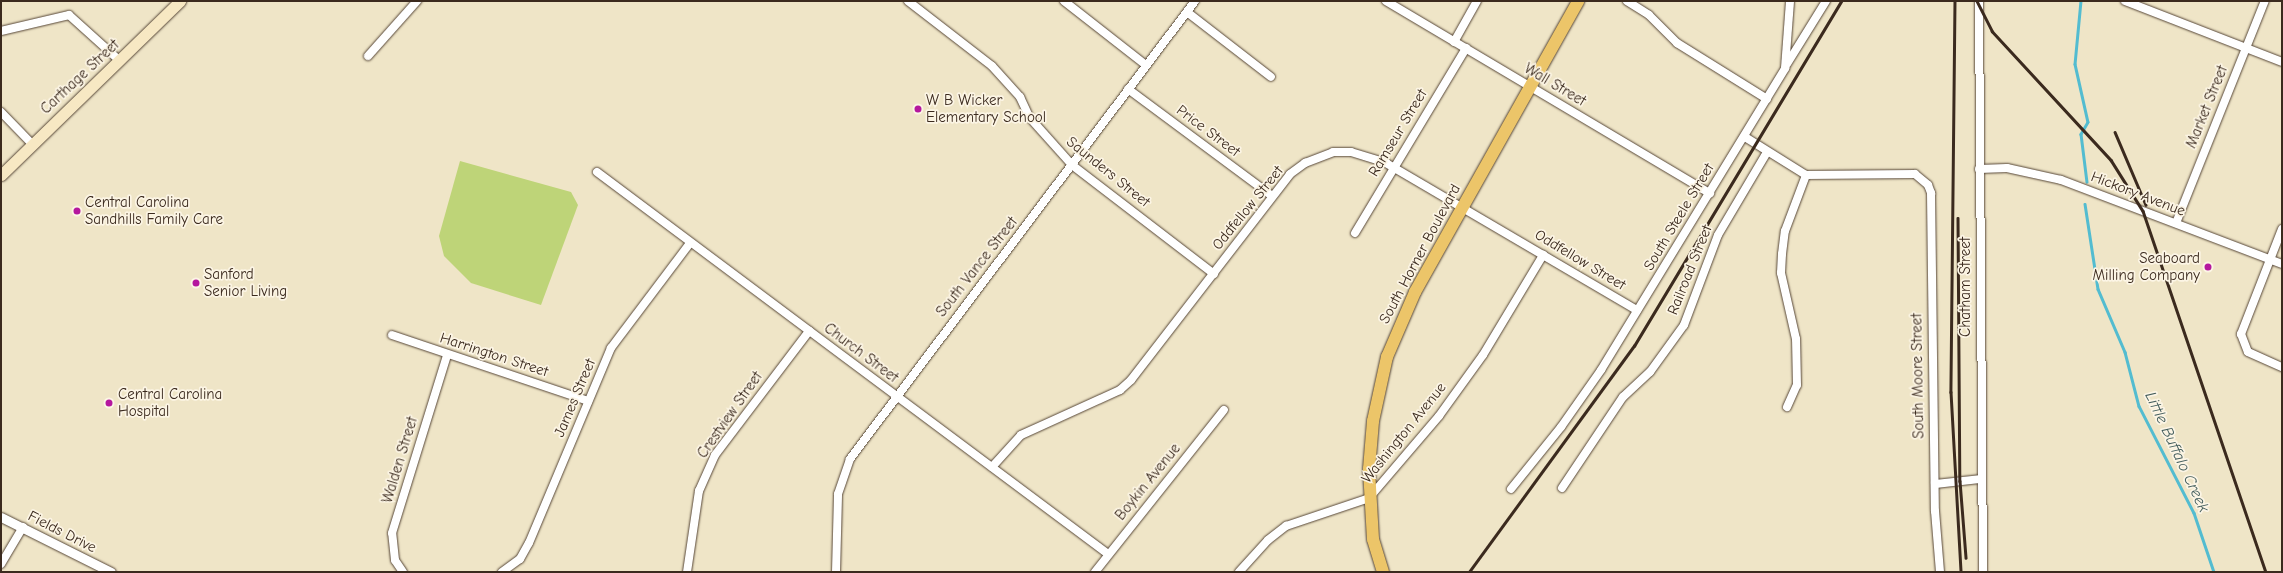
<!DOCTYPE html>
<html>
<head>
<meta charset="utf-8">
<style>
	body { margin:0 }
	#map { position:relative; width:2283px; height:573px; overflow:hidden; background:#efe5c7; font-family:"Comic Neue",sans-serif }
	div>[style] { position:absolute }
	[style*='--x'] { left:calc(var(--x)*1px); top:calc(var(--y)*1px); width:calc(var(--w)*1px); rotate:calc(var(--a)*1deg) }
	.green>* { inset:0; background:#bed478 }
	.stream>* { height:2.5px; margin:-1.25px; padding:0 1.25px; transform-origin:1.25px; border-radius:1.25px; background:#53bcd0 }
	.roads { filter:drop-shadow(0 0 1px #564637) drop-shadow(0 0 1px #564637) }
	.minor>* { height:8px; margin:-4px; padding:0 4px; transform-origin:4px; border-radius:4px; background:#fff }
	.tertiary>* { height:9px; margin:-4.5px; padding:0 4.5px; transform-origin:4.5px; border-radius:4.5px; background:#fff }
	.secondary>* { height:11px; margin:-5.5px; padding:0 5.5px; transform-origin:5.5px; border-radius:5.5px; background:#f7e8c3 }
	.primary>* { height:12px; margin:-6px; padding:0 6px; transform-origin:6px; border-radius:6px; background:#ecc569 }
	.rail>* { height:2.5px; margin:-1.25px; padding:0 1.25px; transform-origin:1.25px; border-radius:1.25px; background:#3b2a1e }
	.dots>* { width:11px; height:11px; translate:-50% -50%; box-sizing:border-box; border:2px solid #fcf5e5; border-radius:50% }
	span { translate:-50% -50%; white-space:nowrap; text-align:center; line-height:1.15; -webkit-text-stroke:3.5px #fcf5e5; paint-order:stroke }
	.street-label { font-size:15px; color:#3b2a1e }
	.poi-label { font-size:15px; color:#3b2a1e }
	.left { translate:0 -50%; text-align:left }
	.right { translate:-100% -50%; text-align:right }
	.water-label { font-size:16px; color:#435d5c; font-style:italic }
	.frame { position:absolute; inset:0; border:2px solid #3b2a1e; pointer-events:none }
</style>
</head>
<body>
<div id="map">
	<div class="green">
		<i style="clip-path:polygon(460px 161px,571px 192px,578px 205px,541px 305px,471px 283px,444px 256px,439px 236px)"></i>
	</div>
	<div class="stream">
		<i style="--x:2081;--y:1;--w:63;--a:95.4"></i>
		<i style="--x:2075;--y:64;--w:59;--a:77.4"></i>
		<i style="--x:2088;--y:122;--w:14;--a:120"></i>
		<i style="--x:2081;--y:134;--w:48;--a:82.9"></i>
		<i style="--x:2085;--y:204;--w:86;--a:81.3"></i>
		<i style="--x:2098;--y:289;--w:69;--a:66.8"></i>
		<i style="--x:2125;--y:352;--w:56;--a:75.5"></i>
		<i style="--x:2139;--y:406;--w:120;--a:62.8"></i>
		<i style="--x:2194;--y:513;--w:62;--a:71.3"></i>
	</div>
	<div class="roads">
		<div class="minor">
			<i style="--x:908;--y:1;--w:106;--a:37.7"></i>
			<i style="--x:992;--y:66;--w:42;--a:47.9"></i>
			<i style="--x:1020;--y:97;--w:23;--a:65"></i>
			<i style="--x:1030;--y:118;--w:63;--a:48.2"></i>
			<i style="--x:1072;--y:165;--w:179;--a:37.5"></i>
			<i style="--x:1064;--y:1;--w:104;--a:38"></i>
			<i style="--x:1386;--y:1;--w:377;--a:30.7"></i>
			<i style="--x:1627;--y:1;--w:26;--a:32"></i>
			<i style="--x:1649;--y:15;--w:40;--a:45"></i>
			<i style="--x:1677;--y:43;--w:106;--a:31.9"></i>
			<i style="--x:1979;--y:1;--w:571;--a:89.6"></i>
			<i style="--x:2125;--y:1;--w:168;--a:21.2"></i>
			<i style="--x:1187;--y:12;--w:106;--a:37.7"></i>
			<i style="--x:1;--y:31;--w:70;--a:-13.2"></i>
			<i style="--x:69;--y:15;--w:69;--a:42"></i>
			<i style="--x:1454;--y:42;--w:47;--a:-60.7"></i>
			<i style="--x:368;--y:56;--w:74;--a:-48.3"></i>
			<i style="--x:1787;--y:64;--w:74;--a:-58.2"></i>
			<i style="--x:1128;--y:89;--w:179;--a:36.6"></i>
			<i style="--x:1;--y:112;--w:45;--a:45.9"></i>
			<i style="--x:1745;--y:137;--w:72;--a:31.9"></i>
			<i style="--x:1806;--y:175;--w:109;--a:-0.5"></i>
			<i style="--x:1915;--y:174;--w:17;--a:40"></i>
			<i style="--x:1928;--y:185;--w:9;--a:69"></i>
			<i style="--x:1931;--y:193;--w:318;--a:89.3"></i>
			<i style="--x:1935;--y:511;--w:61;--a:85.3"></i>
			<i style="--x:1979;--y:169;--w:28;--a:-2"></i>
			<i style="--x:2007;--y:168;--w:55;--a:12.5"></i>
			<i style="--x:2061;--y:180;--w:236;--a:20.8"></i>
			<i style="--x:597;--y:172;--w:638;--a:36.78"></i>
			<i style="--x:2176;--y:223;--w:239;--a:-68.2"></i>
			<i style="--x:2282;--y:229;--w:113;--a:111.3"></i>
			<i style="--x:2241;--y:334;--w:19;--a:69"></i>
			<i style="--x:2248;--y:352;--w:37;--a:24"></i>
			<i style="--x:1355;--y:233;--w:216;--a:-59"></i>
			<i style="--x:392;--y:335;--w:207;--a:18.6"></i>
			<i style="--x:1787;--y:407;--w:24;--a:-66"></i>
			<i style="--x:1797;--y:385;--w:46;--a:-91.2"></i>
			<i style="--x:1796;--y:339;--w:68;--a:-102.8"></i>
			<i style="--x:1781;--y:273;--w:19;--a:-87"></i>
			<i style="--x:1782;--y:254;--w:23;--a:-83"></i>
			<i style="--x:1785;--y:231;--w:60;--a:-69.4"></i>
			<i style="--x:992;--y:467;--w:43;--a:-47.8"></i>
			<i style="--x:1021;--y:435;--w:109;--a:-24.4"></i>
			<i style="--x:1120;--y:390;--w:15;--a:-42"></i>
			<i style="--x:1131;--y:380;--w:260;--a:-52.3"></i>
			<i style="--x:1290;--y:174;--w:19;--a:-36"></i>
			<i style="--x:1305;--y:163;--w:30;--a:-21"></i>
			<i style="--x:1333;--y:152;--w:18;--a:0"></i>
			<i style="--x:1351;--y:152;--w:37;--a:17"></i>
			<i style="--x:1386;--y:163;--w:291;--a:30.4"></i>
			<i style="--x:1935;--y:484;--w:45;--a:-6.3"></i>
			<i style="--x:1562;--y:488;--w:110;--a:-56.2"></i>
			<i style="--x:1623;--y:397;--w:37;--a:-43"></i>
			<i style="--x:1650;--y:372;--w:58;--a:-54.1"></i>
			<i style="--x:1684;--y:325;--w:96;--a:-69.3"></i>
			<i style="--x:1718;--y:235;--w:96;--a:-59.4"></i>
			<i style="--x:1511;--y:489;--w:80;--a:-51.1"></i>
			<i style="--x:1561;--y:427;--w:70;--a:-54.9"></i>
			<i style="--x:1601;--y:370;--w:354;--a:-58.6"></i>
			<i style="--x:1785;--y:68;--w:67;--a:-85.7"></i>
			<i style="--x:1;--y:564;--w:43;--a:-59.3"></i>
			<i style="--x:403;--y:572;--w:14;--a:-124"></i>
			<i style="--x:395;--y:560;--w:27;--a:-96"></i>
			<i style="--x:392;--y:533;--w:186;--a:-72.8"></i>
			<i style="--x:502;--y:572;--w:22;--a:-36"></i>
			<i style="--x:520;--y:559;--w:18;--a:-61"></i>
			<i style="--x:529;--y:543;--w:212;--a:-67.2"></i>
			<i style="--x:611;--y:348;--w:131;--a:-53"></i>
			<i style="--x:687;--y:572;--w:82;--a:-81.6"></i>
			<i style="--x:699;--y:491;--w:39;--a:-66"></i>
			<i style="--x:715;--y:455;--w:156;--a:-52.8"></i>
			<i style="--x:836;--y:572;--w:78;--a:-88.5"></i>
			<i style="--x:838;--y:494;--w:37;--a:-71"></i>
			<i style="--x:850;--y:459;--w:573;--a:-53.01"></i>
			<i style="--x:1095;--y:572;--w:207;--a:-51.5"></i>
			<i style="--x:1239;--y:572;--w:43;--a:-47.8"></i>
			<i style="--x:1268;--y:540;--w:23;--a:-38"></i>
			<i style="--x:1286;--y:526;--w:88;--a:-18.6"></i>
			<i style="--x:1369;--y:498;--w:108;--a:-49.5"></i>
			<i style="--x:1439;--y:416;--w:75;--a:-54.2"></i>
			<i style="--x:1483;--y:355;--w:117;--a:-59"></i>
		</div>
		<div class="tertiary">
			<i style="--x:1;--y:517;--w:123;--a:26.6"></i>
		</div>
		<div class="secondary">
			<i style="--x:1;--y:175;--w:250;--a:-44.2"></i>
		</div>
		<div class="primary">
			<i style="--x:1383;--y:572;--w:34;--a:-107"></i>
			<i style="--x:1373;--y:539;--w:70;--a:-93.3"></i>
			<i style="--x:1369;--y:469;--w:48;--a:-85.2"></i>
			<i style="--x:1373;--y:421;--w:66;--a:-77.7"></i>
			<i style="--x:1387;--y:357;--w:71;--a:-66.7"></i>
			<i style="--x:1415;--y:292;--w:334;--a:-60.7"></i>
		</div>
	</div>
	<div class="rail">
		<i style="--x:1955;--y:1;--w:391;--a:90.6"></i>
		<i style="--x:1951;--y:392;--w:180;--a:86.8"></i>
		<i style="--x:1977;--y:1;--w:34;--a:63"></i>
		<i style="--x:1992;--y:31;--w:176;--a:47.3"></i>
		<i style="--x:2111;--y:160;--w:60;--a:57.9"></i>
		<i style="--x:2143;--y:211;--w:381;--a:71.2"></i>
		<i style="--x:2115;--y:132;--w:79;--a:67"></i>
		<i style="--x:1958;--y:218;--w:263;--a:89.6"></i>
		<i style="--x:1960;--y:481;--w:77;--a:85.5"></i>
		<i style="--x:1469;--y:572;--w:280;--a:-53.9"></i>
		<i style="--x:1634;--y:346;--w:402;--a:-59"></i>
	</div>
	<div class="dots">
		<i style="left:918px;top:109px;background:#b5179e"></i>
		<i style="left:77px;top:211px;background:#b5179e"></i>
		<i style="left:2208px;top:267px;background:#b5179e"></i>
		<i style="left:196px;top:283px;background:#b5179e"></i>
		<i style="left:109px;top:403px;background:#b5179e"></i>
	</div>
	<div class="street-label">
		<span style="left:80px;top:77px;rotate:-43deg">Carthage Street</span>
		<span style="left:1555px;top:85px;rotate:31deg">Wall Street</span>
		<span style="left:2207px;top:107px;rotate:-68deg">Market Street</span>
		<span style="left:1208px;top:131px;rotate:37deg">Price Street</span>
		<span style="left:1398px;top:133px;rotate:-59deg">Ramseur Street</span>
		<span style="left:1108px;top:172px;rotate:39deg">Saunders Street</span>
		<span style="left:2138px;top:194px;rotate:21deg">Hickory Avenue</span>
		<span style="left:1248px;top:208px;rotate:-51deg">Oddfellow Street</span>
		<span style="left:1679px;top:217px;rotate:-59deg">South Steele Street</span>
		<span style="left:1420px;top:254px;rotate:-62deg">South Horner Boulevard</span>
		<span style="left:1580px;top:260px;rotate:31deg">Oddfellow Street</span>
		<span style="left:977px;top:267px;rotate:-52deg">South Vance Street</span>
		<span style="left:1690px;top:270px;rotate:-68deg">Railroad Street</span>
		<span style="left:1966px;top:287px;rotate:-90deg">Chatham Street</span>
		<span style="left:861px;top:353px;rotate:37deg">Church Street</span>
		<span style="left:494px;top:355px;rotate:18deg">Harrington Street</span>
		<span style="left:1918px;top:376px;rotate:-91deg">South Moore Street</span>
		<span style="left:575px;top:398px;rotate:-67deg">James Street</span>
		<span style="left:730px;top:415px;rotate:-55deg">Crestview Street</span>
		<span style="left:1404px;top:433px;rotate:-51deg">Washington Avenue</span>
		<span style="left:400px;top:460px;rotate:-73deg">Walden Street</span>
		<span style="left:1148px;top:482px;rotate:-51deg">Boykin Avenue</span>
		<span style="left:62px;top:532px;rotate:27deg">Fields Drive</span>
	</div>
	<div class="poi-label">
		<span class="left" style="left:926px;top:109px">W B Wicker<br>Elementary School</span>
		<span class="left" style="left:85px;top:211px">Central Carolina<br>Sandhills Family Care</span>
		<span class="right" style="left:2200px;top:267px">Seaboard<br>Milling Company</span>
		<span class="left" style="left:204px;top:283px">Sanford<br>Senior Living</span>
		<span class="left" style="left:118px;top:403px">Central Carolina<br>Hospital</span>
	</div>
	<div class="water-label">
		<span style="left:2177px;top:452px;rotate:65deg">Little Buffalo Creek</span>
	</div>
	<div class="frame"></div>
</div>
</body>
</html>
